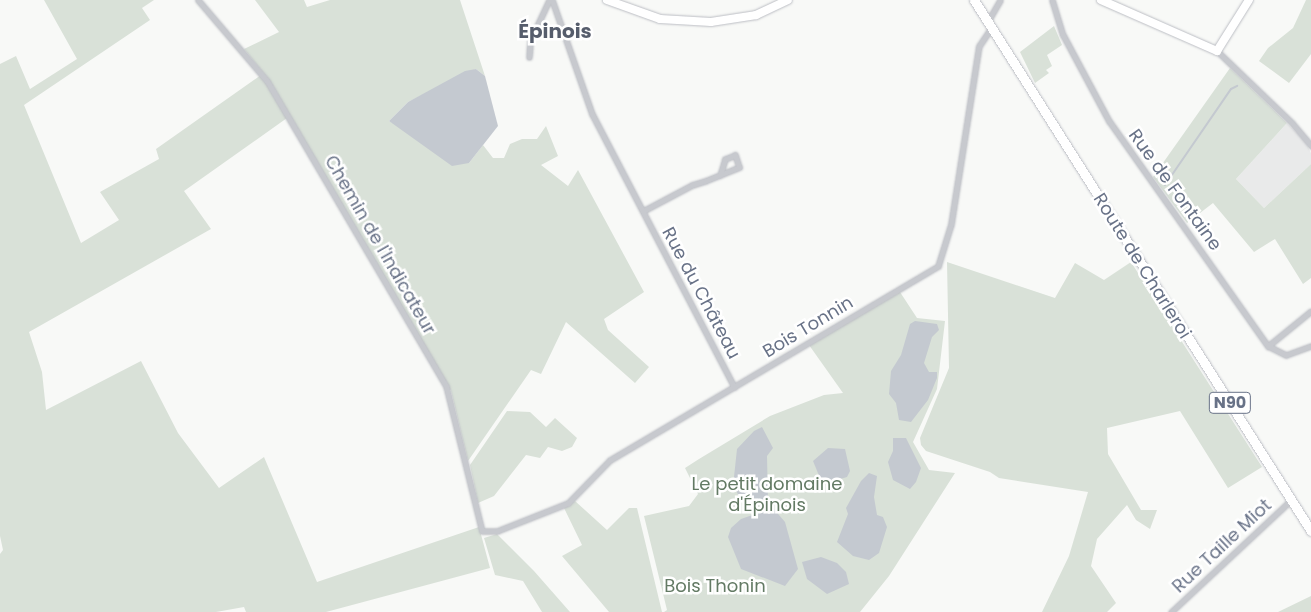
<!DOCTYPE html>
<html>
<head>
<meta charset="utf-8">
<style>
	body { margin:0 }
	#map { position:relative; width:1311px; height:612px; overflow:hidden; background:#f8f9f7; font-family:Poppins,sans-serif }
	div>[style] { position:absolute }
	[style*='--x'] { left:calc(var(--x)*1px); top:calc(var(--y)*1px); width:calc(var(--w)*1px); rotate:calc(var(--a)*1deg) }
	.built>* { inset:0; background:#e9eaea }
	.green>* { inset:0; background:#d9e1d8 }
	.water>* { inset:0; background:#c4c9d0 }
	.stream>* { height:2px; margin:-1px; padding:0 1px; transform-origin:1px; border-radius:1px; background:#c4c9d0 }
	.roads { filter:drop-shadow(0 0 1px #bcbec4) drop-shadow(0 0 1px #bcbec4) }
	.street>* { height:5px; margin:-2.5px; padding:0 2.5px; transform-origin:2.5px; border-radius:2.5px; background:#c7c9ce }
	.secondary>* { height:8px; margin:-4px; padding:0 4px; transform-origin:4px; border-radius:4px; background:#fff }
	.primary>* { height:9px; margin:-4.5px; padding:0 4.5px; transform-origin:4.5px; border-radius:4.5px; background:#fff }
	span { translate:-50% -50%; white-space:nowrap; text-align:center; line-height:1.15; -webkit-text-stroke:5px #fff; paint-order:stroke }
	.shield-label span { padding:1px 4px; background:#fff; border:1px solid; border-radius:4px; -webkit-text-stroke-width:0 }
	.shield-label { font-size:16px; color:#687287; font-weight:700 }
	.street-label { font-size:18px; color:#687287 }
	.park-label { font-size:18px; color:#637a64 }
	.quarter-label { font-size:20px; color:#565d6c; font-weight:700 }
</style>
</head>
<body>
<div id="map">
	<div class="built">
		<i style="clip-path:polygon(1287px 123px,1306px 143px,1311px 153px,1311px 164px,1264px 208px,1236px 179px)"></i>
	</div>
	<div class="green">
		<i style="clip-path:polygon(44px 0,154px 0,142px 8px,150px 20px,24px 105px,81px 243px,119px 220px,100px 192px,159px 159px,156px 149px,261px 75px,287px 118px,184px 191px,211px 229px,29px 332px,42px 372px,46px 410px,141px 361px,178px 433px,219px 488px,264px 457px,317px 582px,479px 527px,490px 568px,326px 612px,246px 612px,244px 607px,216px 612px,0 612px,0 554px,3px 550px,0 536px,0 64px,16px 56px,30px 89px,77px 59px)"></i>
		<i style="clip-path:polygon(255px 0,304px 0,307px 7px,330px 0,460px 0,485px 76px,476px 69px,408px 102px,389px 121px,469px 163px,483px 145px,493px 158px,504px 158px,510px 144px,522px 139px,537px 139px,546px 126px,558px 156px,541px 165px,568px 186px,578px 170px,644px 292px,604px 319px,608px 330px,649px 367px,635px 383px,566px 322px,541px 374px,531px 370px,468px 461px,451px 391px,270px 81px,244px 49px,279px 32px)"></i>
		<i style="clip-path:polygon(1306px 0,1311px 0,1311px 54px,1289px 83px,1259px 61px,1268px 48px,1293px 28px)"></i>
		<i style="clip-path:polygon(1054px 26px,1062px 45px,1047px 55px,1052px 66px,1046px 70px,1049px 73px,1035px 83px,1020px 52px)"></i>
		<i style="clip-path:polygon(1230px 68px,1287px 123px,1236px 179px,1264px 208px,1311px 164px,1311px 278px,1303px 284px,1275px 239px,1254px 252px,1213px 203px,1187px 223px,1153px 177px)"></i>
		<i style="clip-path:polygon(947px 262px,1055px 298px,1075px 263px,1104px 280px,1131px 262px,1262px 467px,1228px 488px,1180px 411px,1107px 428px,1108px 454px,1141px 510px,1157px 510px,1150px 529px,1136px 520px,1127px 505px,1097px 539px,1091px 566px,1116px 603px,1107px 612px,1042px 612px,1069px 556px,1088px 492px,999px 478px,990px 472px,926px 451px,921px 445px,920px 438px,949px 368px)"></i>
		<i style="clip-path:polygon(900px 292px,917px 318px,945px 321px,937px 389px,913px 442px,929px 470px,955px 473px,889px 576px,860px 612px,664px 612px,667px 610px,644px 516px,689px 506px,698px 494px,685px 468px,699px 459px,770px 416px,824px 395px,843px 393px,809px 345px)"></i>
		<i style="clip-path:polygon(507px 411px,530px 412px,546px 427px,555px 418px,577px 438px,572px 447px,562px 451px,548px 447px,540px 458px,526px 455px,494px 496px,478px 503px,470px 465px)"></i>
		<i style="clip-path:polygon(575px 501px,607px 530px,629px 508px,637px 508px,662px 612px,609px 612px,562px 556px,582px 545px,564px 508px)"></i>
		<i style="clip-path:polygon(497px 534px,534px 571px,570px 612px,542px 612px,523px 581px,495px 575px,484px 538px)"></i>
		<i style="clip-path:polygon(1311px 596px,1311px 612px,1278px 612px)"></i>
	</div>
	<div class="water">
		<i style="clip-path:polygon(476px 69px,485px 76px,498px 126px,469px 163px,452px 166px,389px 121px,408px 102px,465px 71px)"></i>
		<i style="clip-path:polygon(915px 321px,937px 324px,939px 330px,932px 337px,924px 363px,929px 372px,937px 372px,937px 378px,928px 400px,911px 422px,899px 420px,896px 403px,889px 394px,891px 371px,901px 355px,910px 324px)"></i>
		<i style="clip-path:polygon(762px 427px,773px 448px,767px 456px,768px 501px,752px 504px,748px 499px,744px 504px,733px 486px,737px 449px,754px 431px)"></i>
		<i style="clip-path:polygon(893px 438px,906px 438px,921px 468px,916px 482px,910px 489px,893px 480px,888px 462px,893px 451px)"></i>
		<i style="clip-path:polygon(828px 448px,845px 449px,850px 471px,847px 477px,830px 482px,820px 478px,813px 461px)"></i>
		<i style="clip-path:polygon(869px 473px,877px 476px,874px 497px,877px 515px,883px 517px,887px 527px,879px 553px,869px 560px,853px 556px,837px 542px,848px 514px,846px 508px,861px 481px)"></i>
		<i style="clip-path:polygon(773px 508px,785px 522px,798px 569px,785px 586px,741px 569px,728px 537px,731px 528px,741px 519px)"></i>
		<i style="clip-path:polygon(821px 557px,837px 563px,846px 572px,849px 584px,827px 594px,807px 579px,802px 562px)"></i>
	</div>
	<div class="stream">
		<i style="--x:1165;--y:185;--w:116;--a:-55.5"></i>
		<i style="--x:1231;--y:89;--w:7;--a:-27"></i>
	</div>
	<div class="roads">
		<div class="street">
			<i style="--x:198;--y:0;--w:106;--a:49.6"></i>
			<i style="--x:267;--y:81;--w:354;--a:59.6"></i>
			<i style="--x:446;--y:386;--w:149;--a:76.1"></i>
			<i style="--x:482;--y:531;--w:15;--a:0"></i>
			<i style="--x:497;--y:531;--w:76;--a:-21.5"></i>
			<i style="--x:568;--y:503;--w:60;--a:-45.7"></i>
			<i style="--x:610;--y:460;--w:381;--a:-30.6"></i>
			<i style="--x:938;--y:266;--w:44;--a:-72.8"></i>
			<i style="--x:951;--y:224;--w:180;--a:-81.1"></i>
			<i style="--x:979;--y:46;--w:22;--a:-56"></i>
			<i style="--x:552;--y:0;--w:121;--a:70.7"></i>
			<i style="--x:592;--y:114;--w:308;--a:62.5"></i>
			<i style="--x:1052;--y:0;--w:37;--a:73"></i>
			<i style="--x:1063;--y:35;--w:98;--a:61.9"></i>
			<i style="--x:1109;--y:121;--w:276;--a:54.8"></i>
			<i style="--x:1268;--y:346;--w:20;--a:27"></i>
			<i style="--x:1286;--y:355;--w:27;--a:-20"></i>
			<i style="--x:988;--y:21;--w:24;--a:-60"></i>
			<i style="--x:1217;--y:51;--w:104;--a:43.8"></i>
			<i style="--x:1292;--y:123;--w:30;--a:50"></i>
			<i style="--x:529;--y:57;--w:16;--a:-86"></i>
			<i style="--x:530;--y:41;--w:45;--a:-65.1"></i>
			<i style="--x:643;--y:211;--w:55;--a:-28"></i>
			<i style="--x:692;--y:185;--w:14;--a:-17"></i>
			<i style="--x:705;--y:181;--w:37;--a:-22"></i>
			<i style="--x:739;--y:167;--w:13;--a:-108"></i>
			<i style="--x:735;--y:155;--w:11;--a:158"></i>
			<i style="--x:725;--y:159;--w:17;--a:107"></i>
			<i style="--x:1268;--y:346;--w:55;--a:-39.1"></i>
			<i style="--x:1171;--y:612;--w:164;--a:-43"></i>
		</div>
		<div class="secondary">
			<i style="--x:607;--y:0;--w:56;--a:19.7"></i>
			<i style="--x:660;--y:19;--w:51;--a:3.4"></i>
			<i style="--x:711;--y:22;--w:46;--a:-8.8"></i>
			<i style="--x:756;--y:15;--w:35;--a:-25"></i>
			<i style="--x:1101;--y:0;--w:127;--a:23.7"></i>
			<i style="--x:1217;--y:51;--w:60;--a:-57.9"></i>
		</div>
		<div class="primary">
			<i style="--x:974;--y:0;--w:629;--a:57.6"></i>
		</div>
	</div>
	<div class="shield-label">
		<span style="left:1230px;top:403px">N90</span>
	</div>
	<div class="street-label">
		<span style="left:1175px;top:190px;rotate:54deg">Rue de Fontaine</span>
		<span style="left:380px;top:245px;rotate:60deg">Chemin de l'Indicateur</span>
		<span style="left:1142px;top:266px;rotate:58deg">Route de Charleroi</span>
		<span style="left:701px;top:293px;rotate:62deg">Rue du Château</span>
		<span style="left:808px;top:327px;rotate:-31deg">Bois Tonnin</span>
		<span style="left:1222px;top:546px;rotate:-43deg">Rue Taille Miot</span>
	</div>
	<div class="park-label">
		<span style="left:767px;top:495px">Le petit domaine<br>d'Épinois</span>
		<span style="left:715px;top:586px">Bois Thonin</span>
	</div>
	<div class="quarter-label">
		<span style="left:555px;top:31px">Épinois</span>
	</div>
</div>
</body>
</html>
